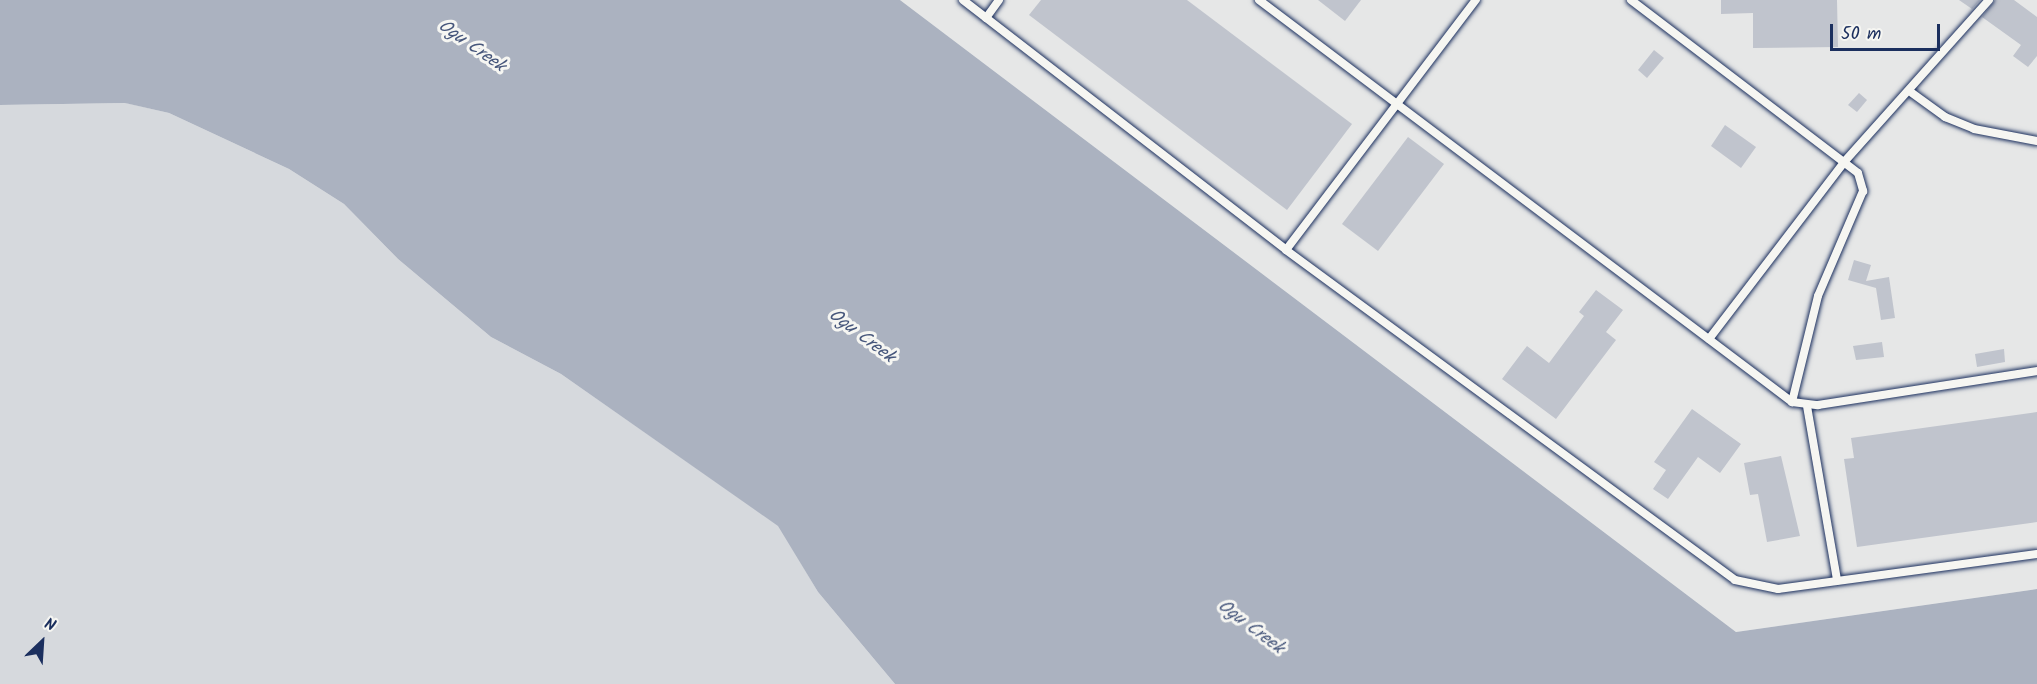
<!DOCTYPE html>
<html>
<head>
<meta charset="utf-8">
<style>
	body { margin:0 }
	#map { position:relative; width:2037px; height:684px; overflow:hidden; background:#f6f6f2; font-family:Kalam,sans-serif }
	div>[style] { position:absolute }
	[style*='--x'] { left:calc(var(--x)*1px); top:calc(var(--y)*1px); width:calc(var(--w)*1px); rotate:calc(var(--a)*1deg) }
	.built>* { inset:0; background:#e6e7e7 }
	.green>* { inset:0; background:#d6d9dd }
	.water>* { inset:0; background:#abb2c0 }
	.building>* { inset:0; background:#c0c4cd }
	.roads { filter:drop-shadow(0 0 2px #1b2f5e) drop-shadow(0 0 2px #1b2f5e) }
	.service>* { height:8px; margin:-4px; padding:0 4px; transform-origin:4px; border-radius:4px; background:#f6f6f2 }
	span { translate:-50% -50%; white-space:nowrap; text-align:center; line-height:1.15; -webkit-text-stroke:6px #f6f6f2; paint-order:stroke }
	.water-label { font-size:18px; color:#46567b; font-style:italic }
	.north { position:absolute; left:12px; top:612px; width:60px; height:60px; -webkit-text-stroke:4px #f6f6f2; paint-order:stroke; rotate:25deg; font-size:16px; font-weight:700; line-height:24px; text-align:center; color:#1b2f5e }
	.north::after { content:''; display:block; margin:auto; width:21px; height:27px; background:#1b2f5e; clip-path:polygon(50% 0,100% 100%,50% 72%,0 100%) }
	.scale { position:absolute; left:1830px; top:24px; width:110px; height:27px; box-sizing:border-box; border:3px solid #1b2f5e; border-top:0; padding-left:8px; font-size:18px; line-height:21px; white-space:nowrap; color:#1b2f5e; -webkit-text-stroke:4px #f6f6f2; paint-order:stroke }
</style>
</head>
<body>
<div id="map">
	<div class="built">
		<i style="clip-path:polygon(900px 0,2037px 0,2037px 589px,1736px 632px)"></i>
	</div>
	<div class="green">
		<i style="clip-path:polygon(126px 103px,169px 113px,289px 169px,344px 204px,398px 259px,491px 337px,561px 374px,779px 526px,818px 592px,895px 684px,0 684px,0 105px)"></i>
	</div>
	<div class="water">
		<i style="clip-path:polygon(0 0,900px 0,1736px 632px,2037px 589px,2037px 684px,895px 684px,818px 592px,778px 526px,561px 374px,491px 337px,398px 259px,344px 204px,289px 169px,169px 113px,125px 103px,0 105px)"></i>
	</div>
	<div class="building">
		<i style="clip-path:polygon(1041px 0,1187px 0,1352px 124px,1287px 210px,1029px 15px)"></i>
		<i style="clip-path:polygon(1318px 0,1361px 0,1345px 21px)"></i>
		<i style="clip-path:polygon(1721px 0,1837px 0,1838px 47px,1753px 48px,1753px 13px,1721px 14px)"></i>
		<i style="clip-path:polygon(1959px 0,1980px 0,1972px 9px)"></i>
		<i style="clip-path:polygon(1995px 0,2014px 0,2037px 17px,2037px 56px,2028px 67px,2013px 56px,2021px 45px,1982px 17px)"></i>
		<i style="clip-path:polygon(1654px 50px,1664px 58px,1647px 78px,1638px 70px)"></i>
		<i style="clip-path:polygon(1859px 93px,1867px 100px,1857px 112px,1848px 105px)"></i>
		<i style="clip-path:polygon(1725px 125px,1756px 147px,1741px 168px,1711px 146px)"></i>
		<i style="clip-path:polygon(1408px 137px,1444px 164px,1378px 251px,1342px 224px)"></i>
		<i style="clip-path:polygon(1854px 260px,1871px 265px,1866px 281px,1889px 277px,1895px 318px,1881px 320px,1876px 288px,1848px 280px)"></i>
		<i style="clip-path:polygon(1596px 290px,1623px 310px,1606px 332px,1616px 340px,1556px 419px,1502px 379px,1527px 346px,1549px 363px,1584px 316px,1579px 312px)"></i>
		<i style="clip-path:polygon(1882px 342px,1884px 357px,1856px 360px,1853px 346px)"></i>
		<i style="clip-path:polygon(2004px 349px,2005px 362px,1977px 367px,1975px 354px)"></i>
		<i style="clip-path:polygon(1692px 409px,1741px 444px,1720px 473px,1698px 457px,1668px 499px,1653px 489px,1666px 470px,1654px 462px)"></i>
		<i style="clip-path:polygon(2037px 412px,2037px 522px,1857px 547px,1844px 459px,1854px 458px,1851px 438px)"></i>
		<i style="clip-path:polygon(1781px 456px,1800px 536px,1767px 542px,1758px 494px,1750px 495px,1744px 463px)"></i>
	</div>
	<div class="roads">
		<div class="service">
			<i style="--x:963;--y:0;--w:408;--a:37.7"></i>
			<i style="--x:1286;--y:250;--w:557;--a:36.31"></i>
			<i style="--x:1735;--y:580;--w:44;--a:11.8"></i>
			<i style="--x:1778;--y:589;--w:261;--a:-7.7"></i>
			<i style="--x:1259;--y:0;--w:668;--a:37.02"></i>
			<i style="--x:1792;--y:402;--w:26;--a:7"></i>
			<i style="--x:1818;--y:405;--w:222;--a:-8.8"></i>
			<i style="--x:1631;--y:0;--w:285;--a:37.3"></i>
			<i style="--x:1858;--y:173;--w:19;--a:74"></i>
			<i style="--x:1863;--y:191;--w:114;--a:113.2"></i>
			<i style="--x:1818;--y:296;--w:109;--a:103.8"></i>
			<i style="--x:986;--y:18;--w:22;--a:-54"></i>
			<i style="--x:1912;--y:93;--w:41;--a:36"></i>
			<i style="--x:1945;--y:117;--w:31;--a:22"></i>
			<i style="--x:1974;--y:129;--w:64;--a:10.8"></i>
			<i style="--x:1286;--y:250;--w:314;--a:-52.8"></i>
			<i style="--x:1709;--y:339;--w:224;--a:-52.6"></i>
			<i style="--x:1845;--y:161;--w:216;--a:-48.2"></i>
			<i style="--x:1807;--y:406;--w:177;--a:80.2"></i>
		</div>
	</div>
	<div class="water-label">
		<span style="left:471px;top:47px;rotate:35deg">Ogu Creek</span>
		<span style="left:861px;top:337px;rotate:37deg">Ogu Creek</span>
		<span style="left:1250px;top:628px;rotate:37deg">Ogu Creek</span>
	</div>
	<div class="north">N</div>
	<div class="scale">50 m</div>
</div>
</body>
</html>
